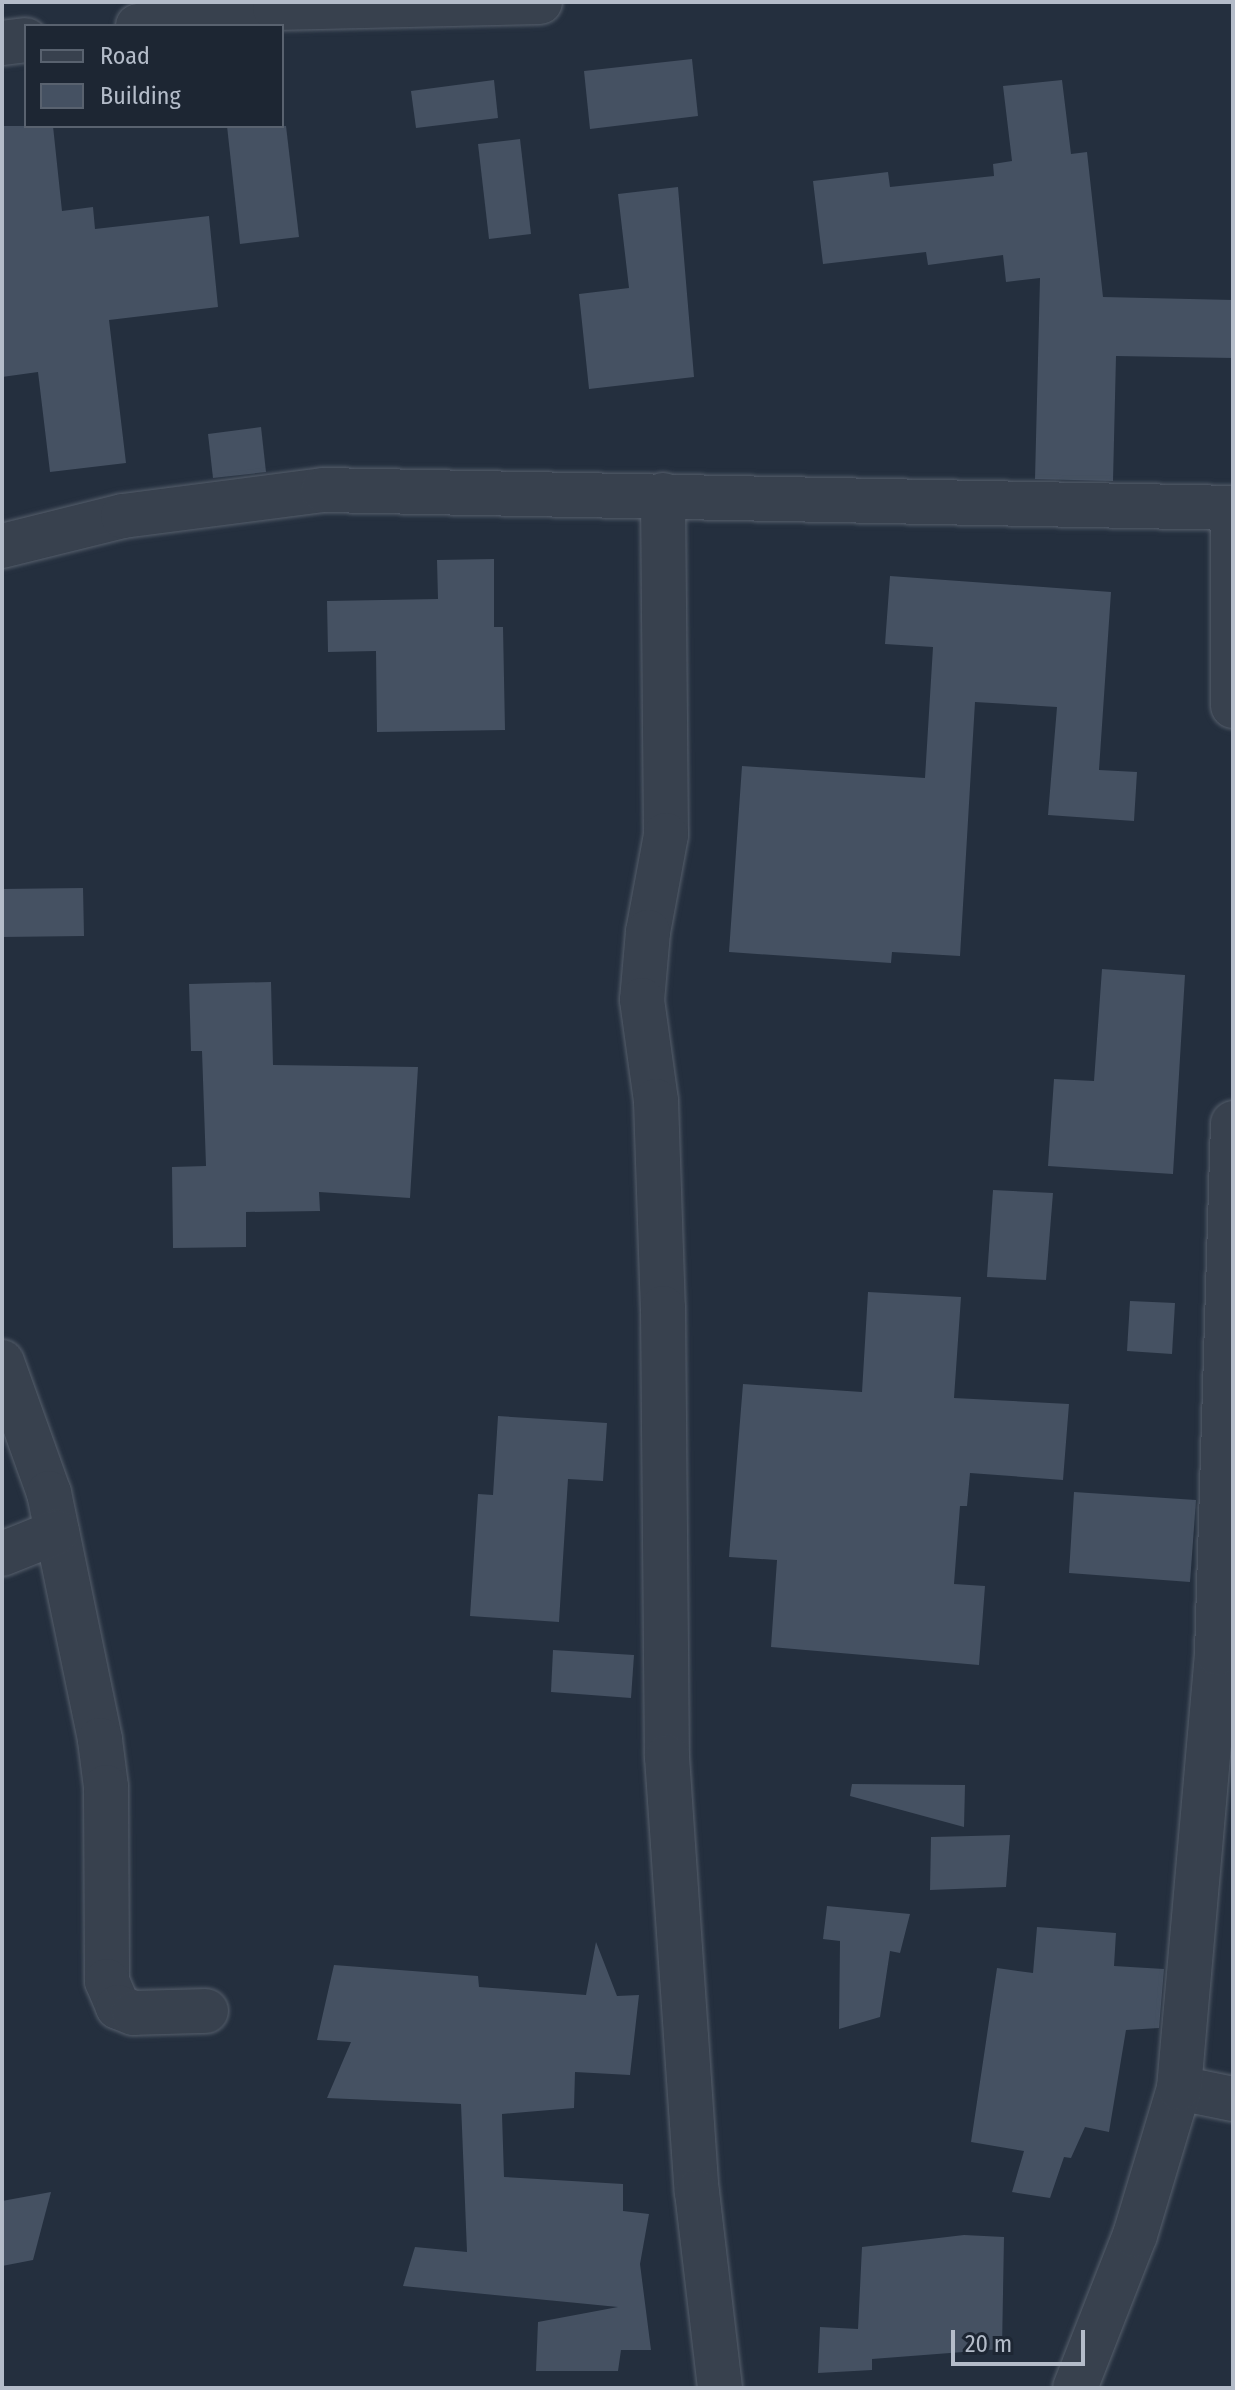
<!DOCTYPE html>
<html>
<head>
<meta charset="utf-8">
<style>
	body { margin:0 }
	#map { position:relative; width:1235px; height:2390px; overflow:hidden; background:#242f3e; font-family:"Fira Sans Condensed",sans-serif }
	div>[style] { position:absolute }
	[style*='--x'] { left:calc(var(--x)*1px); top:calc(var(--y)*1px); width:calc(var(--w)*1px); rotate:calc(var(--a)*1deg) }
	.building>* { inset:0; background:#455162 }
	.roads { filter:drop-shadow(0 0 2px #565f6c) drop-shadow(0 0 2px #565f6c) }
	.minor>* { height:44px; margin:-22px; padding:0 22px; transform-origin:22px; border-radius:22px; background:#38414e }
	span { translate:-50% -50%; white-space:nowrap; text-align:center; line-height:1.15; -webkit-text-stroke:6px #1d2633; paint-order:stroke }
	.frame { position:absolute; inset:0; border:4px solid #b4bcc9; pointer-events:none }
	.legend { position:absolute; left:24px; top:24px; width:260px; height:104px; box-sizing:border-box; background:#1d2633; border:2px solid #59626f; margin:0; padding:10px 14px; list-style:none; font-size:24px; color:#b4bcc9 }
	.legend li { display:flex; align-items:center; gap:16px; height:40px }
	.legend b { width:40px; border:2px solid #59626f }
	.scale { position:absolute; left:951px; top:2330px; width:134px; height:36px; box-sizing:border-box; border:4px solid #b4bcc9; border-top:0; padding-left:10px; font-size:24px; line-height:28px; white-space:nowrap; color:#b4bcc9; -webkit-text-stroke:6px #1d2633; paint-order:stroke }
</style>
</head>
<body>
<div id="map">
	<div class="building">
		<i style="clip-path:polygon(692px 59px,698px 116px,590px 129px,584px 71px)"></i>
		<i style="clip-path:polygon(494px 80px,498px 118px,416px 128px,411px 91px)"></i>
		<i style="clip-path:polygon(1062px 80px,1071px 154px,1087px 152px,1103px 297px,1233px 300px,1233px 358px,1116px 356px,1113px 481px,1035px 479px,1040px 278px,1006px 282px,1003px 255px,928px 265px,926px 252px,823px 264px,813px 181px,888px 172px,890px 187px,994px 176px,993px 164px,1012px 161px,1003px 86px)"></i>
		<i style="clip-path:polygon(2px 126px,53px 126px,62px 211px,93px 207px,95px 229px,209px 216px,218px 307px,109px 320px,126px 463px,50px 472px,38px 372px,2px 377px)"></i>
		<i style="clip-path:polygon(227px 126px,286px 126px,299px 237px,240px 244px)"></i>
		<i style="clip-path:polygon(520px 139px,531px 234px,489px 239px,478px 144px)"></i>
		<i style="clip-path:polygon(678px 187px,694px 377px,589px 389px,579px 294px,629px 288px,618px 194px)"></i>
		<i style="clip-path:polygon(261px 427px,266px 472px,213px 478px,208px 434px)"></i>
		<i style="clip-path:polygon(494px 559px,494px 627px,503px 627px,505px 730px,377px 732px,376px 651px,328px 652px,327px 601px,438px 599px,437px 560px)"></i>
		<i style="clip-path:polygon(890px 576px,1111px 592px,1099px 770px,1137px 772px,1134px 821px,1048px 815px,1057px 707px,975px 702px,960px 956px,892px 952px,891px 963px,729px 952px,742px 766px,925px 778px,933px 647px,885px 644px)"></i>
		<i style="clip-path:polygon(83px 888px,84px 936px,2px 937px,2px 889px)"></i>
		<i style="clip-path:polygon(1102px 969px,1185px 975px,1173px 1174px,1048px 1166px,1054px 1079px,1094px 1081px)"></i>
		<i style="clip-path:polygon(271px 982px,273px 1065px,418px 1067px,410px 1198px,319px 1192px,320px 1211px,246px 1212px,246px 1247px,173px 1248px,172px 1167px,206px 1166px,202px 1051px,191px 1051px,189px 984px)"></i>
		<i style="clip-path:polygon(993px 1190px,1053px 1193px,1046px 1280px,987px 1277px)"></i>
		<i style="clip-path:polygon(868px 1292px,961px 1297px,954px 1398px,1069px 1404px,1063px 1480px,970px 1473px,967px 1506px,960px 1506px,954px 1584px,985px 1586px,979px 1665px,771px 1647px,777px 1560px,729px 1557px,743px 1384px,862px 1392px)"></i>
		<i style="clip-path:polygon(1130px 1301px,1175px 1303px,1172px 1354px,1127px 1351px)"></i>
		<i style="clip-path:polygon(498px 1416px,607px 1423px,603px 1481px,568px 1479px,559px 1622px,470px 1616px,478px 1494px,493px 1495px)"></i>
		<i style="clip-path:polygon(1074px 1492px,1196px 1500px,1190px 1582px,1069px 1573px)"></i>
		<i style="clip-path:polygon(553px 1650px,634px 1655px,631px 1698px,551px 1692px)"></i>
		<i style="clip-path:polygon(852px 1784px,965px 1785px,964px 1827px,850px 1796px)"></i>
		<i style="clip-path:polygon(1010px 1835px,1006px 1887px,930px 1890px,931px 1837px)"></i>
		<i style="clip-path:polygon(827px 1906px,910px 1914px,900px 1953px,890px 1951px,880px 2017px,839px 2029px,840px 1941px,823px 1939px)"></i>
		<i style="clip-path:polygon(1037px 1927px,1116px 1933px,1114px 1966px,1164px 1969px,1159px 2028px,1126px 2030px,1109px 2132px,1085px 2127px,1071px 2158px,1064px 2157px,1050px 2198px,1012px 2192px,1024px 2151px,971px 2142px,997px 1968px,1033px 1973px)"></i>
		<i style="clip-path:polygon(596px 1942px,617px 1996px,639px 1995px,630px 2075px,575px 2072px,574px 2108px,502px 2114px,504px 2177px,623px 2184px,623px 2211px,649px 2214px,640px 2264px,651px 2350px,621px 2350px,618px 2371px,536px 2371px,538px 2322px,618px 2307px,403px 2286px,415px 2247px,467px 2252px,461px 2104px,327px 2098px,351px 2042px,317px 2040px,334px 1965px,478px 1976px,479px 1987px,586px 1995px)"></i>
		<i style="clip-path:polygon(51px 2192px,33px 2260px,2px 2266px,2px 2201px)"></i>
		<i style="clip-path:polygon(964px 2235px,1004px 2237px,1002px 2349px,872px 2359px,872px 2370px,818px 2373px,820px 2327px,858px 2329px,862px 2247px)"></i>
	</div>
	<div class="roads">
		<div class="minor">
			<i style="--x:138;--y:26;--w:138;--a:-7.5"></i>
			<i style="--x:275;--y:8;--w:265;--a:-1.3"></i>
			<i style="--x:2;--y:43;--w:24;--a:-7"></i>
			<i style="--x:663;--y:495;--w:340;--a:89.5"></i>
			<i style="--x:666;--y:835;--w:99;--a:100.5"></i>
			<i style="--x:648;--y:932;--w:68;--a:95"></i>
			<i style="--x:642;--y:1000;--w:102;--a:82.1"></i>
			<i style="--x:656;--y:1101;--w:207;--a:88.1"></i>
			<i style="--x:663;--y:1308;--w:449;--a:89.5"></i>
			<i style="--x:667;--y:1757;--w:436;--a:86.1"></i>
			<i style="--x:697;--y:2192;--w:197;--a:83.3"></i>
			<i style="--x:1233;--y:524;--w:182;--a:90"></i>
			<i style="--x:2;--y:546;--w:125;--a:-13.9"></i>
			<i style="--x:123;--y:516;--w:202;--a:-7.4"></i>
			<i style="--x:323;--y:490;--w:910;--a:1.13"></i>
			<i style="--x:2;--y:1362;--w:139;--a:70.3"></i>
			<i style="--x:49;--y:1493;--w:252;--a:78.3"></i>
			<i style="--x:100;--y:1740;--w:47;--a:82.7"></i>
			<i style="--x:106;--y:1787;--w:194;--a:89.7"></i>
			<i style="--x:107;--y:1981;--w:28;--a:67"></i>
			<i style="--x:118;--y:2007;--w:17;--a:21"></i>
			<i style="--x:134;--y:2013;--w:72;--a:-1.6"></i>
			<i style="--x:2;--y:1554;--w:59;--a:-21.8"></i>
			<i style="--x:1179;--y:2088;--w:55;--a:11.5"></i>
			<i style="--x:1075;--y:2388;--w:164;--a:-68.6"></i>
			<i style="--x:1135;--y:2235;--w:153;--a:-73.3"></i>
			<i style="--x:1179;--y:2088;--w:437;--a:-85"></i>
			<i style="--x:1217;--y:1653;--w:530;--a:-88.27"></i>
		</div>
	</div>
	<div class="frame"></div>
	<ul class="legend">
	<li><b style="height:10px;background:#38414e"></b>Road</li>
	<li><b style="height:22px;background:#455162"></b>Building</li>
	</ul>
	<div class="scale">20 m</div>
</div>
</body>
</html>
